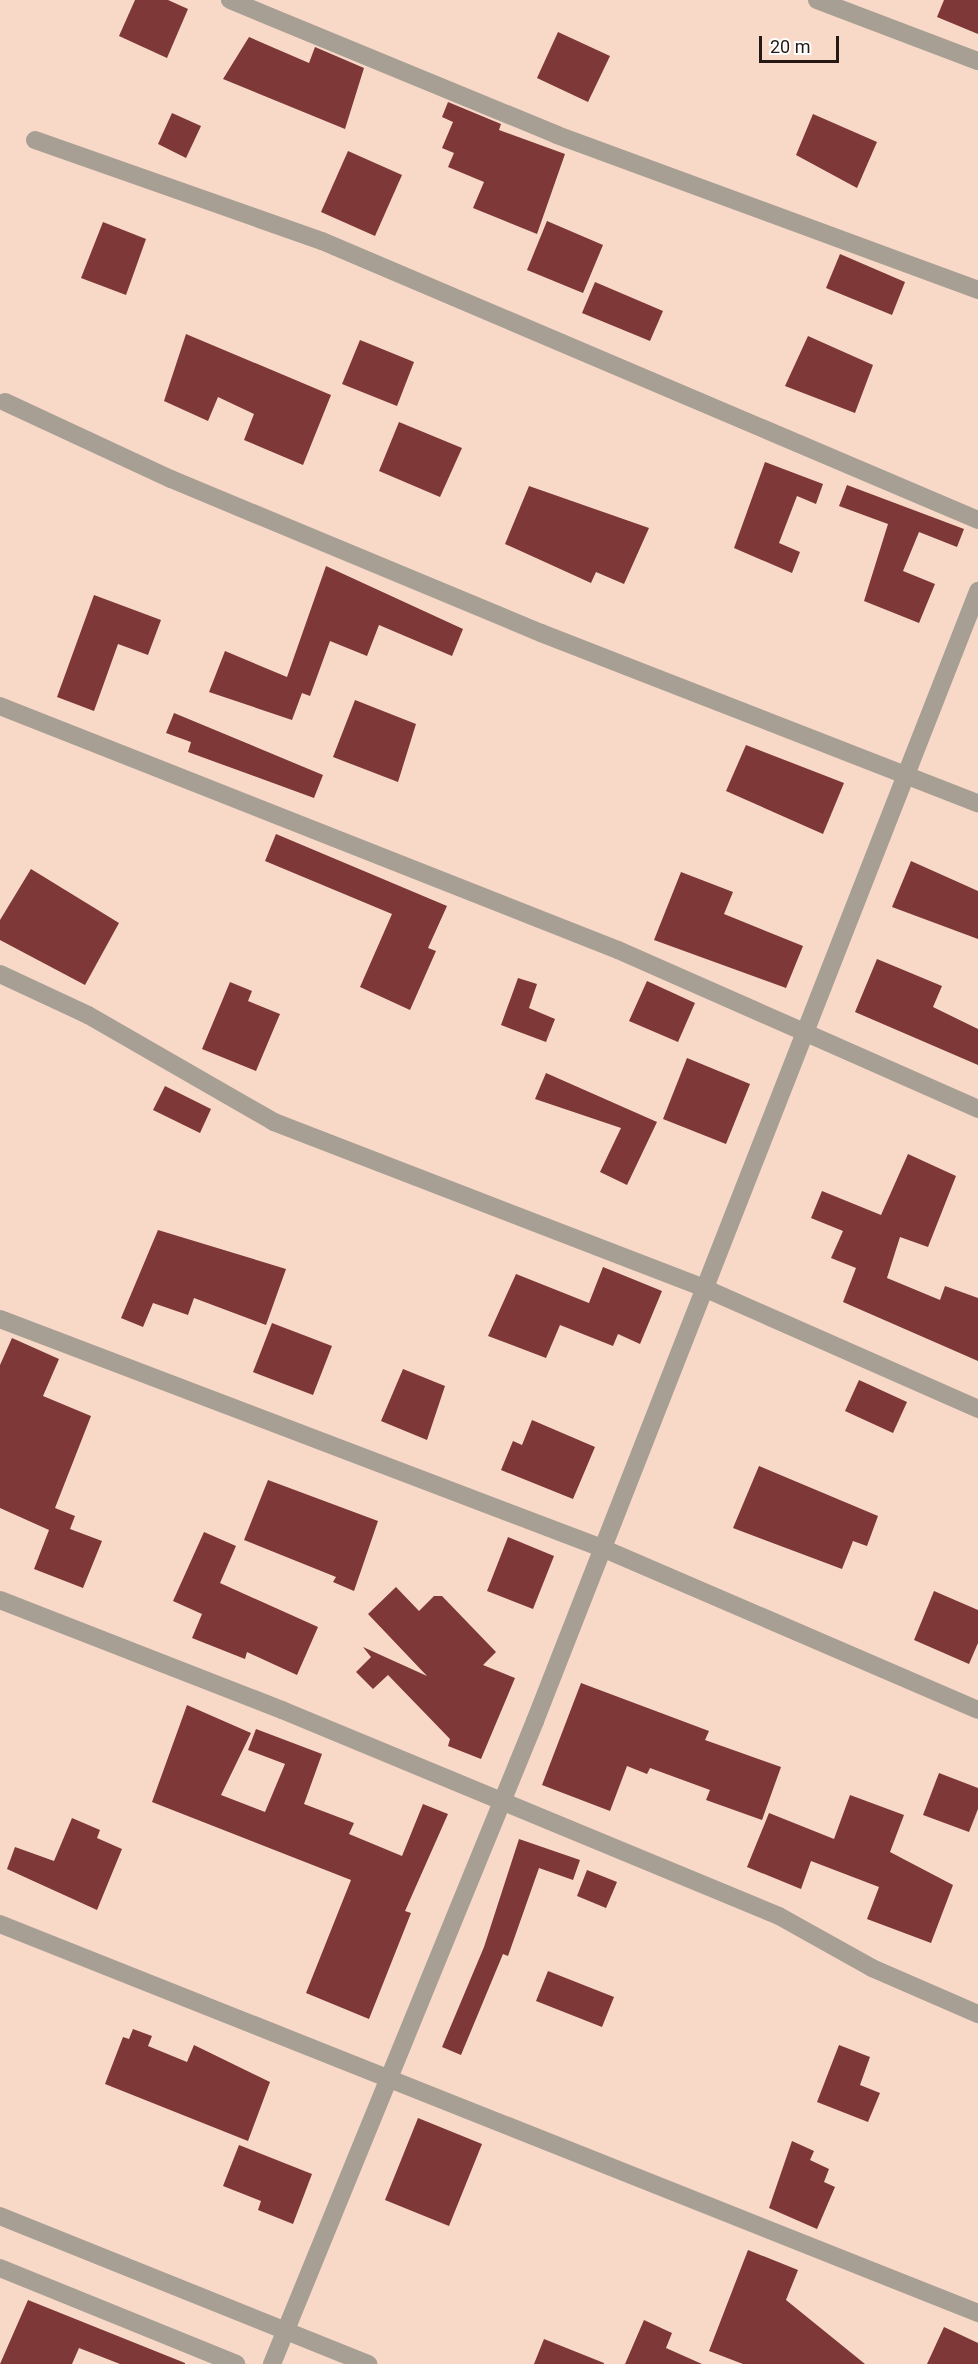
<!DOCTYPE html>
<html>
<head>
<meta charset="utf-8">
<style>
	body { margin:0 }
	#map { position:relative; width:978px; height:2364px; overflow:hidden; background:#f8d9c8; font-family:Roboto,sans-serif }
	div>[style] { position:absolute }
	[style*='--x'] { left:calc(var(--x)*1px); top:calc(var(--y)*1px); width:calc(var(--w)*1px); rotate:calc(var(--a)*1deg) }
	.building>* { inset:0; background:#7d3837 }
	.street>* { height:18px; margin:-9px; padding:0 9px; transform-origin:9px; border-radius:9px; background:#a89f94 }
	span { translate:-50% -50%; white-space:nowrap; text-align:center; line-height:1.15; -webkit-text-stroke:6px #fff; paint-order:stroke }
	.scale { position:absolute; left:759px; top:36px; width:80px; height:27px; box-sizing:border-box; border:3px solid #241913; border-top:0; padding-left:8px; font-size:18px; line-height:21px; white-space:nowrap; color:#241913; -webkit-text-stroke:4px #fff; paint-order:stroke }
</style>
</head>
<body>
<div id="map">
	<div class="building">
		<i style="clip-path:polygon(135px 0,168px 0,188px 9px,167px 58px,119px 36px)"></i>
		<i style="clip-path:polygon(944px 0,978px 0,978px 34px,937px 17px)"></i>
		<i style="clip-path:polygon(558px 32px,610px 56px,588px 102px,537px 78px)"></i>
		<i style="clip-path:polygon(249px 37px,309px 63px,315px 47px,364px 68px,345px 129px,223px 79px)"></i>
		<i style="clip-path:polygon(448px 102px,501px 124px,499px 130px,565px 154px,537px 234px,473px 208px,484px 182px,448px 167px,454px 153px,442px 148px,453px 122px,442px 117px)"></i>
		<i style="clip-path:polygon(172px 113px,201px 126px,186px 158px,158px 144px)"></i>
		<i style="clip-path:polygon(813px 114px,877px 142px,857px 188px,796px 155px)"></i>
		<i style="clip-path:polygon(348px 151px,402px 175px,375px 236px,321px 212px)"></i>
		<i style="clip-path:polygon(547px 221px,603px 245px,583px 293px,527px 270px)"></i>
		<i style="clip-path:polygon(103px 222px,146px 239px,126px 295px,81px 278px)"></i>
		<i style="clip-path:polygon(840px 254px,905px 282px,892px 315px,826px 288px)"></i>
		<i style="clip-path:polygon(595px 282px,663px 311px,650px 341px,582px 313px)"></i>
		<i style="clip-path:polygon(186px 334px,331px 395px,303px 465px,244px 440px,254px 414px,218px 397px,208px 421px,164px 401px)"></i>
		<i style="clip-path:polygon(808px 336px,873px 365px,855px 413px,785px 386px)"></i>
		<i style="clip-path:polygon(360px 340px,414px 362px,397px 406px,342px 384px)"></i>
		<i style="clip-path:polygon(399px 422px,462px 448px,440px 497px,379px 471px)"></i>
		<i style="clip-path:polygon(765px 462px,823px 484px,816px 504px,797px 496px,779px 543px,800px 552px,792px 573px,734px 548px)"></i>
		<i style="clip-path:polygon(847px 485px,964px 529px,957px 547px,919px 532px,903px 571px,935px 584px,919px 623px,864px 601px,888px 524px,839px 506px)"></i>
		<i style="clip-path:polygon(529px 486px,649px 528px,624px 584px,596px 572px,591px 583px,505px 544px)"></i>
		<i style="clip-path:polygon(326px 566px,463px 629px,452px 656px,379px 625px,367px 656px,330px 641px,310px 696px,302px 693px,292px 720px,209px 692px,225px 651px,287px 677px)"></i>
		<i style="clip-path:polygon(94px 595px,161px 620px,148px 655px,118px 644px,94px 711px,57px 697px)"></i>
		<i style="clip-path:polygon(355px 700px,416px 724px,398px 782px,333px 757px)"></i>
		<i style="clip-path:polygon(174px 713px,323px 775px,314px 798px,188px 752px,191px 742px,166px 733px)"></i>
		<i style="clip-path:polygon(746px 745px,844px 783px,823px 834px,726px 791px)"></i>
		<i style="clip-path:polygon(276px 834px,447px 906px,428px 948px,436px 951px,410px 1010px,360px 987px,392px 914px,265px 861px)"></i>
		<i style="clip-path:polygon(911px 861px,978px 891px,978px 939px,892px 907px)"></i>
		<i style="clip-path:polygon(31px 869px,119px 923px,85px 985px,0 940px,0 920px)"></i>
		<i style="clip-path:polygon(681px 872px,733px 892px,724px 914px,803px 946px,786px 988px,654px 940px)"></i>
		<i style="clip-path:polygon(877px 959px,942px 986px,933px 1007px,978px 1029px,978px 1065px,855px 1012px)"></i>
		<i style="clip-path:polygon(518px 978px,537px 984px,529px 1008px,555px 1019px,546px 1042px,501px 1025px)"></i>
		<i style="clip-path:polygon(647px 981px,695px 1003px,678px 1042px,629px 1021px)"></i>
		<i style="clip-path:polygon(230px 982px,252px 991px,248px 1001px,280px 1014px,256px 1071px,202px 1049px)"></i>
		<i style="clip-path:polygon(687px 1058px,750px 1084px,726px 1144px,663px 1119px)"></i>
		<i style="clip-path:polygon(546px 1073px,657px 1122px,627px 1185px,600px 1172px,621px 1128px,535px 1099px)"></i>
		<i style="clip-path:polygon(165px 1086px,211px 1109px,200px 1133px,153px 1110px)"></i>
		<i style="clip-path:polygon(908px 1154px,956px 1176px,928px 1247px,900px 1237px,887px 1278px,940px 1300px,945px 1286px,978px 1298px,978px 1361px,843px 1302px,856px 1268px,831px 1258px,843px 1231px,811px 1218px,822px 1191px,881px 1215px)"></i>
		<i style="clip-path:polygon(158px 1230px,286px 1269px,266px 1325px,194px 1298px,188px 1315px,153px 1303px,143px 1327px,121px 1318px)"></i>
		<i style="clip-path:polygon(603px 1267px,662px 1291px,640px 1344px,618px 1334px,613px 1346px,560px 1325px,546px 1358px,488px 1336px,516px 1274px,589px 1303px)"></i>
		<i style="clip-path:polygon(272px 1323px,332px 1346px,313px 1395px,253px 1372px)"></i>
		<i style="clip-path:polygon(12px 1338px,59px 1359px,43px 1396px,91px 1416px,55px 1508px,75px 1516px,70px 1529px,102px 1541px,83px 1588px,34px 1569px,49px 1530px,0 1508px,0 1365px)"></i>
		<i style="clip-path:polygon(403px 1369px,445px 1386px,427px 1440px,381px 1421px)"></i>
		<i style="clip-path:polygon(859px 1380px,907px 1402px,893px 1433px,845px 1411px)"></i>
		<i style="clip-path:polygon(532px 1420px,595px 1447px,573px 1499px,501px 1470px,513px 1441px,522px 1445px)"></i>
		<i style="clip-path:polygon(759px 1466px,878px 1516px,867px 1546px,853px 1541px,842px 1569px,733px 1528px)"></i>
		<i style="clip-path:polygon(268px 1480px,378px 1521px,354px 1591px,333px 1582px,336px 1577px,244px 1540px)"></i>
		<i style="clip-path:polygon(204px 1532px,236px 1546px,220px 1583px,318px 1627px,297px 1675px,247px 1652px,245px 1659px,192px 1638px,202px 1614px,173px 1601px)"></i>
		<i style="clip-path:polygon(508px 1537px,554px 1556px,533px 1609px,487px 1591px)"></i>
		<i style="clip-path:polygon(396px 1587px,419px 1611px,434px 1596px,442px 1596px,496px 1652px,483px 1665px,515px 1678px,481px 1759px,448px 1746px,450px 1739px,388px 1675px,373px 1689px,356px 1672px,371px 1657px,363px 1647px,427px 1676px,368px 1614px)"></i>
		<i style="clip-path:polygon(934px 1591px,978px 1610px,978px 1643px,969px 1664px,914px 1640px)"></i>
		<i style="clip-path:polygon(581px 1683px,709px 1731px,705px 1740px,781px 1767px,762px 1820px,706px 1800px,710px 1790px,650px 1768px,647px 1774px,627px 1766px,610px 1811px,542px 1785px)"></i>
		<i style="clip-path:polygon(187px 1705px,251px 1733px,221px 1795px,265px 1812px,285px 1764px,248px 1750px,256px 1729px,322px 1754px,304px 1804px,354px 1823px,349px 1834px,402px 1856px,423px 1804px,448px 1814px,405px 1911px,411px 1913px,369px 2019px,306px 1993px,351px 1880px,152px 1802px)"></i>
		<i style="clip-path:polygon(939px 1773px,978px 1788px,978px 1809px,969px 1832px,923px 1815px)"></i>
		<i style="clip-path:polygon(850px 1795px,904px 1815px,890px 1852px,953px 1885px,931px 1943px,867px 1919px,879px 1887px,811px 1861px,801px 1889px,747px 1867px,769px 1813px,834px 1839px)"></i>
		<i style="clip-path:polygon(72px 1818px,100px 1830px,97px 1838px,122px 1849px,97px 1910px,7px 1869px,15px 1847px,54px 1861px)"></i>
		<i style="clip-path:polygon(519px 1839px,580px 1860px,573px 1880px,539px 1868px,508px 1956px,503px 1954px,461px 2055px,442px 2047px,484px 1947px)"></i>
		<i style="clip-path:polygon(587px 1870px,617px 1882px,606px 1908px,577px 1896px)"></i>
		<i style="clip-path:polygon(548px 1971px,614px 1997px,602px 2027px,536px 2001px)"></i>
		<i style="clip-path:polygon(133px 2029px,152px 2036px,148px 2046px,187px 2062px,194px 2045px,270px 2082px,248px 2141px,105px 2084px,123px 2037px,129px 2039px)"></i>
		<i style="clip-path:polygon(839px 2045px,870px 2057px,860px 2085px,880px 2093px,868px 2122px,817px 2102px)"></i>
		<i style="clip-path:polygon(418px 2118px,482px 2144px,449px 2226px,385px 2200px)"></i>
		<i style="clip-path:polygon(792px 2141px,814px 2151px,810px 2160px,829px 2169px,824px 2182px,835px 2187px,817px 2229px,769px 2208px)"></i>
		<i style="clip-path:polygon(239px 2145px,312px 2174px,293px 2224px,258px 2210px,261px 2201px,223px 2186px)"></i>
		<i style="clip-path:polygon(748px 2250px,798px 2270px,786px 2300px,865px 2364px,743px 2364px,709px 2351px)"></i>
		<i style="clip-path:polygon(28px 2300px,185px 2363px,185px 2364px,120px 2364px,79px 2348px,72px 2364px,0 2364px)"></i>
		<i style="clip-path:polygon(644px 2320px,672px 2333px,666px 2348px,702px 2364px,625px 2364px)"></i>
		<i style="clip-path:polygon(944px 2327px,978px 2343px,978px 2364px,927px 2364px)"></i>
		<i style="clip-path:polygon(544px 2339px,604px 2363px,604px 2364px,534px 2364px)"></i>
	</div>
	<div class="street">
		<i style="--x:230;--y:0;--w:354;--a:22.4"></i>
		<i style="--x:557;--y:135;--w:449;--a:20.2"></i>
		<i style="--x:817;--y:0;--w:172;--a:20.8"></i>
		<i style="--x:35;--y:140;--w:304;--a:19.4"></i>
		<i style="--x:322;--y:241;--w:713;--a:23.04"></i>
		<i style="--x:5;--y:402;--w:183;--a:24.9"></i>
		<i style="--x:171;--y:479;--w:401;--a:22.6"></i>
		<i style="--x:541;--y:633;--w:469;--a:21.3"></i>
		<i style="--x:0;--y:706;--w:664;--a:21.55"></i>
		<i style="--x:618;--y:950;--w:394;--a:23.8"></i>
		<i style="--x:0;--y:974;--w:97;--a:25"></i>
		<i style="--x:88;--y:1015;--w:215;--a:29.9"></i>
		<i style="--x:274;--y:1122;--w:461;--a:21.1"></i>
		<i style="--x:704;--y:1288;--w:300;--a:23.8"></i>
		<i style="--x:0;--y:1319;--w:644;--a:20.83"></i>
		<i style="--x:602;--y:1548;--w:409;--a:23.3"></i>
		<i style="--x:0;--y:1600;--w:303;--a:21.3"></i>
		<i style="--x:282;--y:1710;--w:538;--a:22.51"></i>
		<i style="--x:779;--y:1916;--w:107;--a:29.2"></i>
		<i style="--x:872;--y:1968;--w:116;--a:23.5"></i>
		<i style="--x:0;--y:1924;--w:1053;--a:21.69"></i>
		<i style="--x:0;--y:2216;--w:397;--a:21.9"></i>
		<i style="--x:0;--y:2268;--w:255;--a:22.1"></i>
		<i style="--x:272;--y:2364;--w:695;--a:-67.75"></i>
		<i style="--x:535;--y:1721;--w:1214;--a:-68.59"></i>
	</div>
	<div class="scale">20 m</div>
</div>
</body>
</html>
